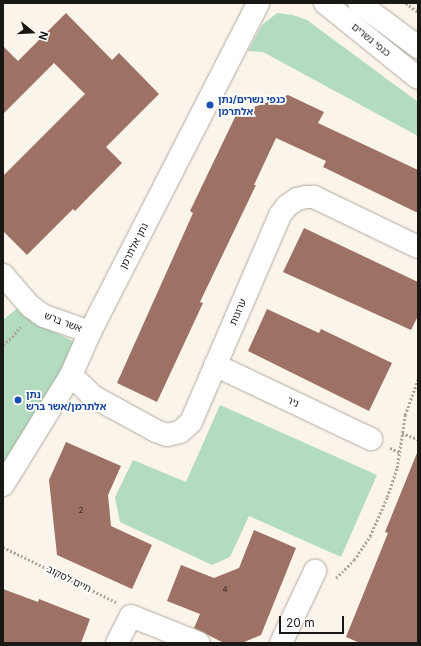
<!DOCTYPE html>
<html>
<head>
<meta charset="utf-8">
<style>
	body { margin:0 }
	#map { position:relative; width:421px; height:646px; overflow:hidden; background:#fbf4ea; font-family:Inter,"Noto Sans Hebrew",sans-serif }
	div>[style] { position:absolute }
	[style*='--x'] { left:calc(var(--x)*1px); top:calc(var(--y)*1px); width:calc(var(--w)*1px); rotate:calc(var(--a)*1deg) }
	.green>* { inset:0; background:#b2dbbf }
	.building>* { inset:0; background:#9d7264 }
	.path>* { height:2.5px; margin-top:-1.25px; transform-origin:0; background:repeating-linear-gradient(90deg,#a9a49d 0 2px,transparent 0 4px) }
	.roads { filter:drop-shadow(0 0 1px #b0a9a0) drop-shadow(0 0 1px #b0a9a0) }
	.minor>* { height:22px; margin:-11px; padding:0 11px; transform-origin:11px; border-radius:11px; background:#fff }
	.dots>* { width:11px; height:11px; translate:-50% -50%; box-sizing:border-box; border:2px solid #fff; border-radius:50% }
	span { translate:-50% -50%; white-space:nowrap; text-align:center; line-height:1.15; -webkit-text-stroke:3.5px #fff; paint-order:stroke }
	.number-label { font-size:8px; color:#3b2e29 }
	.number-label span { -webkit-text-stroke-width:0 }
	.street-label { font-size:10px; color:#1a1815 }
	.transit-label { font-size:10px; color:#164399; font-weight:700 }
	.left { translate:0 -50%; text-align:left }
	.frame { position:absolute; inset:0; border:4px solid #1a1815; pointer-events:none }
	.north { position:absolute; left:12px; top:12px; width:40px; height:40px; -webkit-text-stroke:3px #fff; paint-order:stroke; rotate:108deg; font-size:11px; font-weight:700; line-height:16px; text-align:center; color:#1a1815 }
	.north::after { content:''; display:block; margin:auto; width:14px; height:18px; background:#1a1815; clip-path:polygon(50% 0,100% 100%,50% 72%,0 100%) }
	.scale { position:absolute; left:279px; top:616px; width:65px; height:18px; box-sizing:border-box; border:2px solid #1a1815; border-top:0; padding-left:5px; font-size:12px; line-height:14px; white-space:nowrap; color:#1a1815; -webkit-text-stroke:3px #fff; paint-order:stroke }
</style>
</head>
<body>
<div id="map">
	<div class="green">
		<i style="clip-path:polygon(277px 13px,293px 15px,307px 20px,418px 102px,418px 136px,263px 52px,248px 51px,262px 25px)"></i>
		<i style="clip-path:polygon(21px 305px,40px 325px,83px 346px,3px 476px,3px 320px)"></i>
		<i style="clip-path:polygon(220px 405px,377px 475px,341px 557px,249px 516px,230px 557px,212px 565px,120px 522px,115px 497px,133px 460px,186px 482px)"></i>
	</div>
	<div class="building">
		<i style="clip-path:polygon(66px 13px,112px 60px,119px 53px,159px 94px,106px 147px,122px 163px,75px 211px,73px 209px,27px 255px,3px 231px,3px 176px,85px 94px,54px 63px,3px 114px,3px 46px,18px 61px)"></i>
		<i style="clip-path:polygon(288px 95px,324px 112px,318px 123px,418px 170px,418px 213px,323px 167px,326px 161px,276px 138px,254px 185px,256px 185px,200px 302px,203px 303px,157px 402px,117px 383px,193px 213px,190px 211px,237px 113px)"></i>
		<i style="clip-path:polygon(304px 228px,418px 282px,418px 316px,411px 330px,283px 272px)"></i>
		<i style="clip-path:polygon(267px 309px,319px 333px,321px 329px,392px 363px,369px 411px,248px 351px)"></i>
		<i style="clip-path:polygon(66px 442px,121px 466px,108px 495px,111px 526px,152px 545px,132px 589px,57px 555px,49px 480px)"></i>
		<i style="clip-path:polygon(417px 453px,418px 643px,360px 643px,346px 637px,388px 533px,385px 532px)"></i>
		<i style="clip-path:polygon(254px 530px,296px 548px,261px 635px,242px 643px,224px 643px,194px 628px,200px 614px,167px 601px,181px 565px,214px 578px,239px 568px)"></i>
		<i style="clip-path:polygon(3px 589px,38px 602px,39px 599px,90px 619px,81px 643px,3px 643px)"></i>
	</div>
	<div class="path">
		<i style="--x:406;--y:3;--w:15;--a:37"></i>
		<i style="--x:3;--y:345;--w:12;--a:-42"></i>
		<i style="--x:12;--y:337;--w:13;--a:-51"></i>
		<i style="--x:402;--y:433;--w:17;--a:21"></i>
		<i style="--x:390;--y:448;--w:10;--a:24"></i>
		<i style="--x:3;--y:547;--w:126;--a:26"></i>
		<i style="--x:336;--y:578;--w:25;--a:-45"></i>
		<i style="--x:354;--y:560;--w:29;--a:-56"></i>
		<i style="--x:370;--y:536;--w:43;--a:-66.4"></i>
		<i style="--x:387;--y:497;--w:31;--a:-71"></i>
		<i style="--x:397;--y:468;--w:54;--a:-81.4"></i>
		<i style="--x:405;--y:415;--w:38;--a:-70"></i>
	</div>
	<div class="roads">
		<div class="minor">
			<i style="--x:325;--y:3;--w:119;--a:38.9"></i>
			<i style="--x:359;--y:3;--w:74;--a:36.7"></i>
			<i style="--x:3;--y:275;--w:41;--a:48.9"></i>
			<i style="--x:30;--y:306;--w:17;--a:36"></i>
			<i style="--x:44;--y:316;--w:49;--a:19.2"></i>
			<i style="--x:215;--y:365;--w:173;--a:25.4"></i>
			<i style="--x:71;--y:375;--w:32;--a:44"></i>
			<i style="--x:94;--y:397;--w:71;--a:28.7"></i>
			<i style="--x:156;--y:431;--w:12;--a:20"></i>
			<i style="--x:167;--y:435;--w:13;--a:-13"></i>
			<i style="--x:180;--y:432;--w:15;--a:-42"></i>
			<i style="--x:191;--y:422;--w:225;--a:-66.7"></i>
			<i style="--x:280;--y:215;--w:11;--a:-52"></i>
			<i style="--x:287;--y:206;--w:12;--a:-35"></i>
			<i style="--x:297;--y:199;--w:9;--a:-13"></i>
			<i style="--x:306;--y:197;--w:8;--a:0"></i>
			<i style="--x:314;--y:197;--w:115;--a:25.7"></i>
			<i style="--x:3;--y:485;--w:129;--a:-58.3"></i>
			<i style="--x:71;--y:375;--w:47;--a:-66.2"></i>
			<i style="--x:90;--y:332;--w:369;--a:-62.9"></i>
			<i style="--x:117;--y:643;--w:30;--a:-63"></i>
			<i style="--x:131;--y:616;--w:73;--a:21.7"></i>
			<i style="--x:281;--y:643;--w:80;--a:-64.7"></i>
		</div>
	</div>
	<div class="dots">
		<i style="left:210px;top:105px;background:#1a4fb4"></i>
		<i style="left:18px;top:400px;background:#1a4fb4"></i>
	</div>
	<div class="number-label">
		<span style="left:81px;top:511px">2</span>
		<span style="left:225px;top:590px">4</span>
	</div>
	<div class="street-label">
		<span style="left:371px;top:40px;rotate:39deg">כנפי נשרים</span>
		<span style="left:134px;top:246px;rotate:-63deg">נתן אלתרמן</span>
		<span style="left:238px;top:312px;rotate:-67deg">ערוגות</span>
		<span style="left:63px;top:322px;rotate:21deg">אשר ברש</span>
		<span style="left:293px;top:402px;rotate:25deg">ניר</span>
		<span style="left:69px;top:579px;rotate:26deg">חיים לסקוב</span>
	</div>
	<div class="transit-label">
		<span class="left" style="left:218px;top:105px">כנפי נשרים/נתן<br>אלתרמן</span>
		<span class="left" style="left:26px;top:400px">נתן<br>אלתרמן/אשר ברש</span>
	</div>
	<div class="frame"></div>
	<div class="north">N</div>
	<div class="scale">20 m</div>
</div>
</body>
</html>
